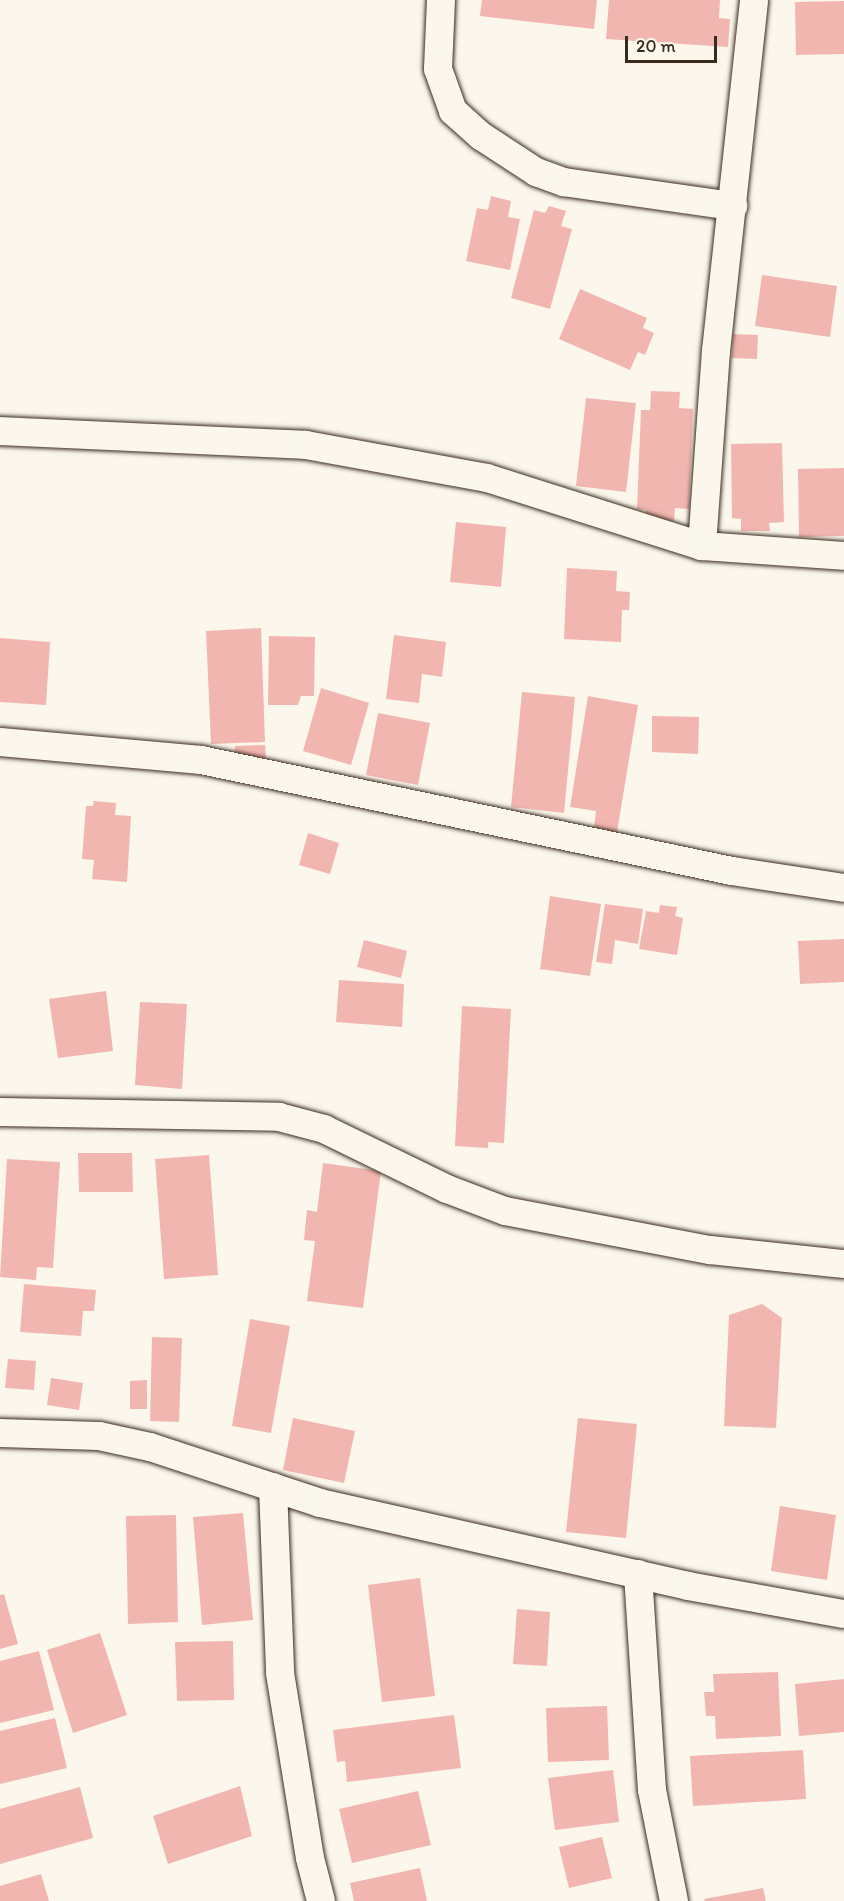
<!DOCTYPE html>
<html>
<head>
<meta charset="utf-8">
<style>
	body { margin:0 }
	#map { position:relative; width:844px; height:1901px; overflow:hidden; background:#fbf7ec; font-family:Itim,sans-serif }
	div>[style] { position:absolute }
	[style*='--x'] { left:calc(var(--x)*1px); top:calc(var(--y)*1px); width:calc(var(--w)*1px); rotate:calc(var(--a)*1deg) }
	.building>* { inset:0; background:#f2b6b1 }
	.roads { filter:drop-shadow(0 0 2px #3b2a1e) drop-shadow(0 0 2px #3b2a1e) }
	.street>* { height:28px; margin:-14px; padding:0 14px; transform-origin:14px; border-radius:14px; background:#fbf7ec }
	span { translate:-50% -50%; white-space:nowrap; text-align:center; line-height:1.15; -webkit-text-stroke:5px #fbf7ec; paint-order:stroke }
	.scale { position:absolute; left:625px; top:36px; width:92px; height:27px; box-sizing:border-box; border:3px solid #3b2a1e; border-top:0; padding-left:8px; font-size:18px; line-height:21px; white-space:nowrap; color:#3b2a1e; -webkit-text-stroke:4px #fbf7ec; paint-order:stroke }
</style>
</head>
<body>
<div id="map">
	<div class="building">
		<i style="clip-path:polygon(482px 0,597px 0,594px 29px,480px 16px)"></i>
		<i style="clip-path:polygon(609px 0,720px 0,719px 18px,730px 19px,728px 47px,606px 39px)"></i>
		<i style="clip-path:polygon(844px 1px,844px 54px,796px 55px,795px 2px)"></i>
		<i style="clip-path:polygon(491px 196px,511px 201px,508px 217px,520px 219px,510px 270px,466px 261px,477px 208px,488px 210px)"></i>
		<i style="clip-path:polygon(549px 206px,566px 211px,561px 226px,572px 229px,550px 309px,511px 298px,534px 210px,545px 213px)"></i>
		<i style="clip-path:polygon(762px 275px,837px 286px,830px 337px,755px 326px)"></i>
		<i style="clip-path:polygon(580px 289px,647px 318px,643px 328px,654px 333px,645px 355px,638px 352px,630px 370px,559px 339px)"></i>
		<i style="clip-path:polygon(733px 334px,758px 335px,757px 359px,732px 358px)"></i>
		<i style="clip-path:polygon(651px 391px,680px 392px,679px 408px,693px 409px,689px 509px,675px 508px,674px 521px,646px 520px,646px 510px,637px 509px,641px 410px,650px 410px)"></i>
		<i style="clip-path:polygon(586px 398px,636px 403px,626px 492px,576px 486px)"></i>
		<i style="clip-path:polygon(782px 443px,784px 522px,769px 523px,770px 531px,741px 531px,741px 519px,732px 518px,731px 444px)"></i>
		<i style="clip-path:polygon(844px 468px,844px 536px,799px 537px,798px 469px)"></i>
		<i style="clip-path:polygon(456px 522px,506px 527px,501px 587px,450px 582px)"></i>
		<i style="clip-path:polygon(567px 568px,617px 571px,616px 591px,630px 592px,629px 610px,622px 610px,621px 642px,564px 639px)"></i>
		<i style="clip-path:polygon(261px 628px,265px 742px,211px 744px,206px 631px)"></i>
		<i style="clip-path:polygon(394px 635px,446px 642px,442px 677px,422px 674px,419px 703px,386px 699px)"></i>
		<i style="clip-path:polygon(269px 636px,315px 637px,314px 696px,301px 696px,298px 705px,268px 705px)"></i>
		<i style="clip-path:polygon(0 638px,50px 642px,46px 705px,0 702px)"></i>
		<i style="clip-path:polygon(321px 688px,369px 703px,351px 765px,303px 751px)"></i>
		<i style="clip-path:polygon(522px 692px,575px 697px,564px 813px,511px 807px)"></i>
		<i style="clip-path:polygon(588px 696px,638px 705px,617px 832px,594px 828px,596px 811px,570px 807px)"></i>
		<i style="clip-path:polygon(378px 713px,430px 723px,418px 785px,366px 775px)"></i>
		<i style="clip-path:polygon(652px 716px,699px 717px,698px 754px,652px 752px)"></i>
		<i style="clip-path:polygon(265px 745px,266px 758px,235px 759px,235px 746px)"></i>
		<i style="clip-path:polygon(94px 801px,116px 803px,115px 815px,131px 816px,127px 882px,92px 879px,94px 860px,82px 859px,86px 806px,93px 806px)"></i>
		<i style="clip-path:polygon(308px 833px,339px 843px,330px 874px,299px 865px)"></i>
		<i style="clip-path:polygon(550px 896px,601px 904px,590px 976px,540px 969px)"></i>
		<i style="clip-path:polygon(605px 904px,643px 909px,638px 944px,615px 940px,612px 964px,596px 962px)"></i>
		<i style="clip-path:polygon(660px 905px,677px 907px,675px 916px,683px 918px,677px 955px,639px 949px,646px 911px,659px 913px)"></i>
		<i style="clip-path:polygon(844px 939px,844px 982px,800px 984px,798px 941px)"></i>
		<i style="clip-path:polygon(364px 940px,407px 951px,401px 978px,357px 967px)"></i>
		<i style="clip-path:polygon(339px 980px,404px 984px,402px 1027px,336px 1022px)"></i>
		<i style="clip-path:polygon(106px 991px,113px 1051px,58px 1058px,49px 999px)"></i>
		<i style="clip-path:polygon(140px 1002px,187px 1004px,182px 1089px,135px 1085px)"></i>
		<i style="clip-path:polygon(462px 1006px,511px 1009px,504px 1143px,488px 1142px,488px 1148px,455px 1146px)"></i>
		<i style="clip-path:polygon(78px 1153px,132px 1153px,133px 1192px,79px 1192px)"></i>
		<i style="clip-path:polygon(209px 1155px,218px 1275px,164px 1279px,155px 1159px)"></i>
		<i style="clip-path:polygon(7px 1159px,60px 1162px,53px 1268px,37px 1267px,36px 1280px,0 1277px)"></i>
		<i style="clip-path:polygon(323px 1163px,381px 1171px,363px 1308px,307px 1301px,315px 1241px,304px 1240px,307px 1210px,317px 1212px)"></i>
		<i style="clip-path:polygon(24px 1284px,96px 1290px,94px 1311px,83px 1311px,81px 1336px,20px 1332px)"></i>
		<i style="clip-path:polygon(762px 1304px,782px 1318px,776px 1428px,724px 1426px,729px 1315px)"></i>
		<i style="clip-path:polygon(250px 1319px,290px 1326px,271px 1433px,232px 1426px)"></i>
		<i style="clip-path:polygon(152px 1337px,182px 1338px,179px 1422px,150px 1421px)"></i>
		<i style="clip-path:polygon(8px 1359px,36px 1361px,34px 1390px,5px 1388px)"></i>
		<i style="clip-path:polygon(51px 1378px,83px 1383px,79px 1410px,47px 1405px)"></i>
		<i style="clip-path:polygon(147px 1380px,147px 1409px,130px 1409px,130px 1381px)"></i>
		<i style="clip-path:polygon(293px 1418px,355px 1431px,344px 1483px,283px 1470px)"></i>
		<i style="clip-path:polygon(578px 1418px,637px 1424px,626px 1538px,566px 1532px)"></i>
		<i style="clip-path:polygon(780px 1506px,836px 1515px,827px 1580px,771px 1571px)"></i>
		<i style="clip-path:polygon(243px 1513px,253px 1620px,202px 1625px,193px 1517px)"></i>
		<i style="clip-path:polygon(176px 1515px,178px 1622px,128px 1624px,126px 1516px)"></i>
		<i style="clip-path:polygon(420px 1578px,435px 1696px,382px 1702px,368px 1585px)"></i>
		<i style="clip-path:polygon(4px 1594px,18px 1644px,0 1649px,0 1595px)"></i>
		<i style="clip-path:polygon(517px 1609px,550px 1612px,547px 1666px,513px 1664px)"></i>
		<i style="clip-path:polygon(100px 1633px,127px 1715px,73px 1733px,47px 1650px)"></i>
		<i style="clip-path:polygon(233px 1641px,234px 1700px,177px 1701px,175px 1642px)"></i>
		<i style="clip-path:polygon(39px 1651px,54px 1710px,0 1723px,0 1661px)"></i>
		<i style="clip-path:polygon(778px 1672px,781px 1736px,716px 1739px,715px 1716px,706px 1716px,704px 1692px,714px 1692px,713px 1674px)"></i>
		<i style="clip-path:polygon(844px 1679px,844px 1732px,799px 1736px,795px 1684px)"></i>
		<i style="clip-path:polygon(607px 1706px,609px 1760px,548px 1762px,546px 1708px)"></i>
		<i style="clip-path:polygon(454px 1715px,461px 1768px,347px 1782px,345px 1761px,337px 1762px,333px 1730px)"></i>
		<i style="clip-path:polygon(55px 1718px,67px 1768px,0 1784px,0 1731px)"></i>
		<i style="clip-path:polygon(803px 1750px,806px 1799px,693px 1806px,690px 1756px)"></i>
		<i style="clip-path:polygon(613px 1770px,619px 1822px,555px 1830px,548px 1778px)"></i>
		<i style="clip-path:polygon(240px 1786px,252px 1836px,168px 1864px,153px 1816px)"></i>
		<i style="clip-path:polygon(80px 1787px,93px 1838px,0 1864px,0 1809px)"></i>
		<i style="clip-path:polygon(418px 1791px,431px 1845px,352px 1863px,339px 1809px)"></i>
		<i style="clip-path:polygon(602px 1837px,612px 1878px,569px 1888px,559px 1847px)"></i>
		<i style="clip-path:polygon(420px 1868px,427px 1901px,354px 1901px,350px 1883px)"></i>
		<i style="clip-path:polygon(41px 1874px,49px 1901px,0 1901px,0 1886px)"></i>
		<i style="clip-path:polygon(763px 1888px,766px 1901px,705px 1901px,704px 1899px)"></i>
	</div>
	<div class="roads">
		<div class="street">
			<i style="--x:441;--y:0;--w:69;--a:92.5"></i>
			<i style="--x:438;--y:69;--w:45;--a:70.3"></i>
			<i style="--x:453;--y:111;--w:38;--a:42"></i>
			<i style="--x:481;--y:136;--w:66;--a:33.2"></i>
			<i style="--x:536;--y:172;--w:30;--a:20"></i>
			<i style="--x:564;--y:182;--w:171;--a:8.1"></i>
			<i style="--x:0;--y:431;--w:306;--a:2.6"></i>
			<i style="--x:306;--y:445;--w:184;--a:10.3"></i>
			<i style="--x:487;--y:478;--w:225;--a:17.6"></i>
			<i style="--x:702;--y:546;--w:142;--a:4"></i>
			<i style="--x:702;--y:546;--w:196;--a:-85.9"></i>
			<i style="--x:716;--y:351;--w:353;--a:-83.8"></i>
			<i style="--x:0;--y:742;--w:202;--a:5.1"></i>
			<i style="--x:201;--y:760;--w:542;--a:11.81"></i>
			<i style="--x:732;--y:871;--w:113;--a:8.6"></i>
			<i style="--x:0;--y:1112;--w:279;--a:1"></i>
			<i style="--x:279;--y:1117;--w:47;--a:14.9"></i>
			<i style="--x:324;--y:1129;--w:137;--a:26"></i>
			<i style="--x:447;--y:1189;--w:62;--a:20.8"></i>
			<i style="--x:505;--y:1211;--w:209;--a:10.8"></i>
			<i style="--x:710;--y:1250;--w:135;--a:6"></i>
			<i style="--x:0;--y:1433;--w:99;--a:1.7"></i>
			<i style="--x:99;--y:1436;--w:52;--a:12.2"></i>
			<i style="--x:150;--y:1447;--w:179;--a:18.2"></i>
			<i style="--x:320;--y:1503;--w:377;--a:12.7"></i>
			<i style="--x:688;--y:1586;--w:158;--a:10.2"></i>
			<i style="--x:273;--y:1487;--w:186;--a:87.8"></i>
			<i style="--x:280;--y:1673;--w:187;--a:80.8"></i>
			<i style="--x:310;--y:1858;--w:44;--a:75.7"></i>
			<i style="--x:638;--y:1574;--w:216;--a:86.3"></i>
			<i style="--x:652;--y:1790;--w:113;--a:78.8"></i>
		</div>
	</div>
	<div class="scale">20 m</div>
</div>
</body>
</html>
